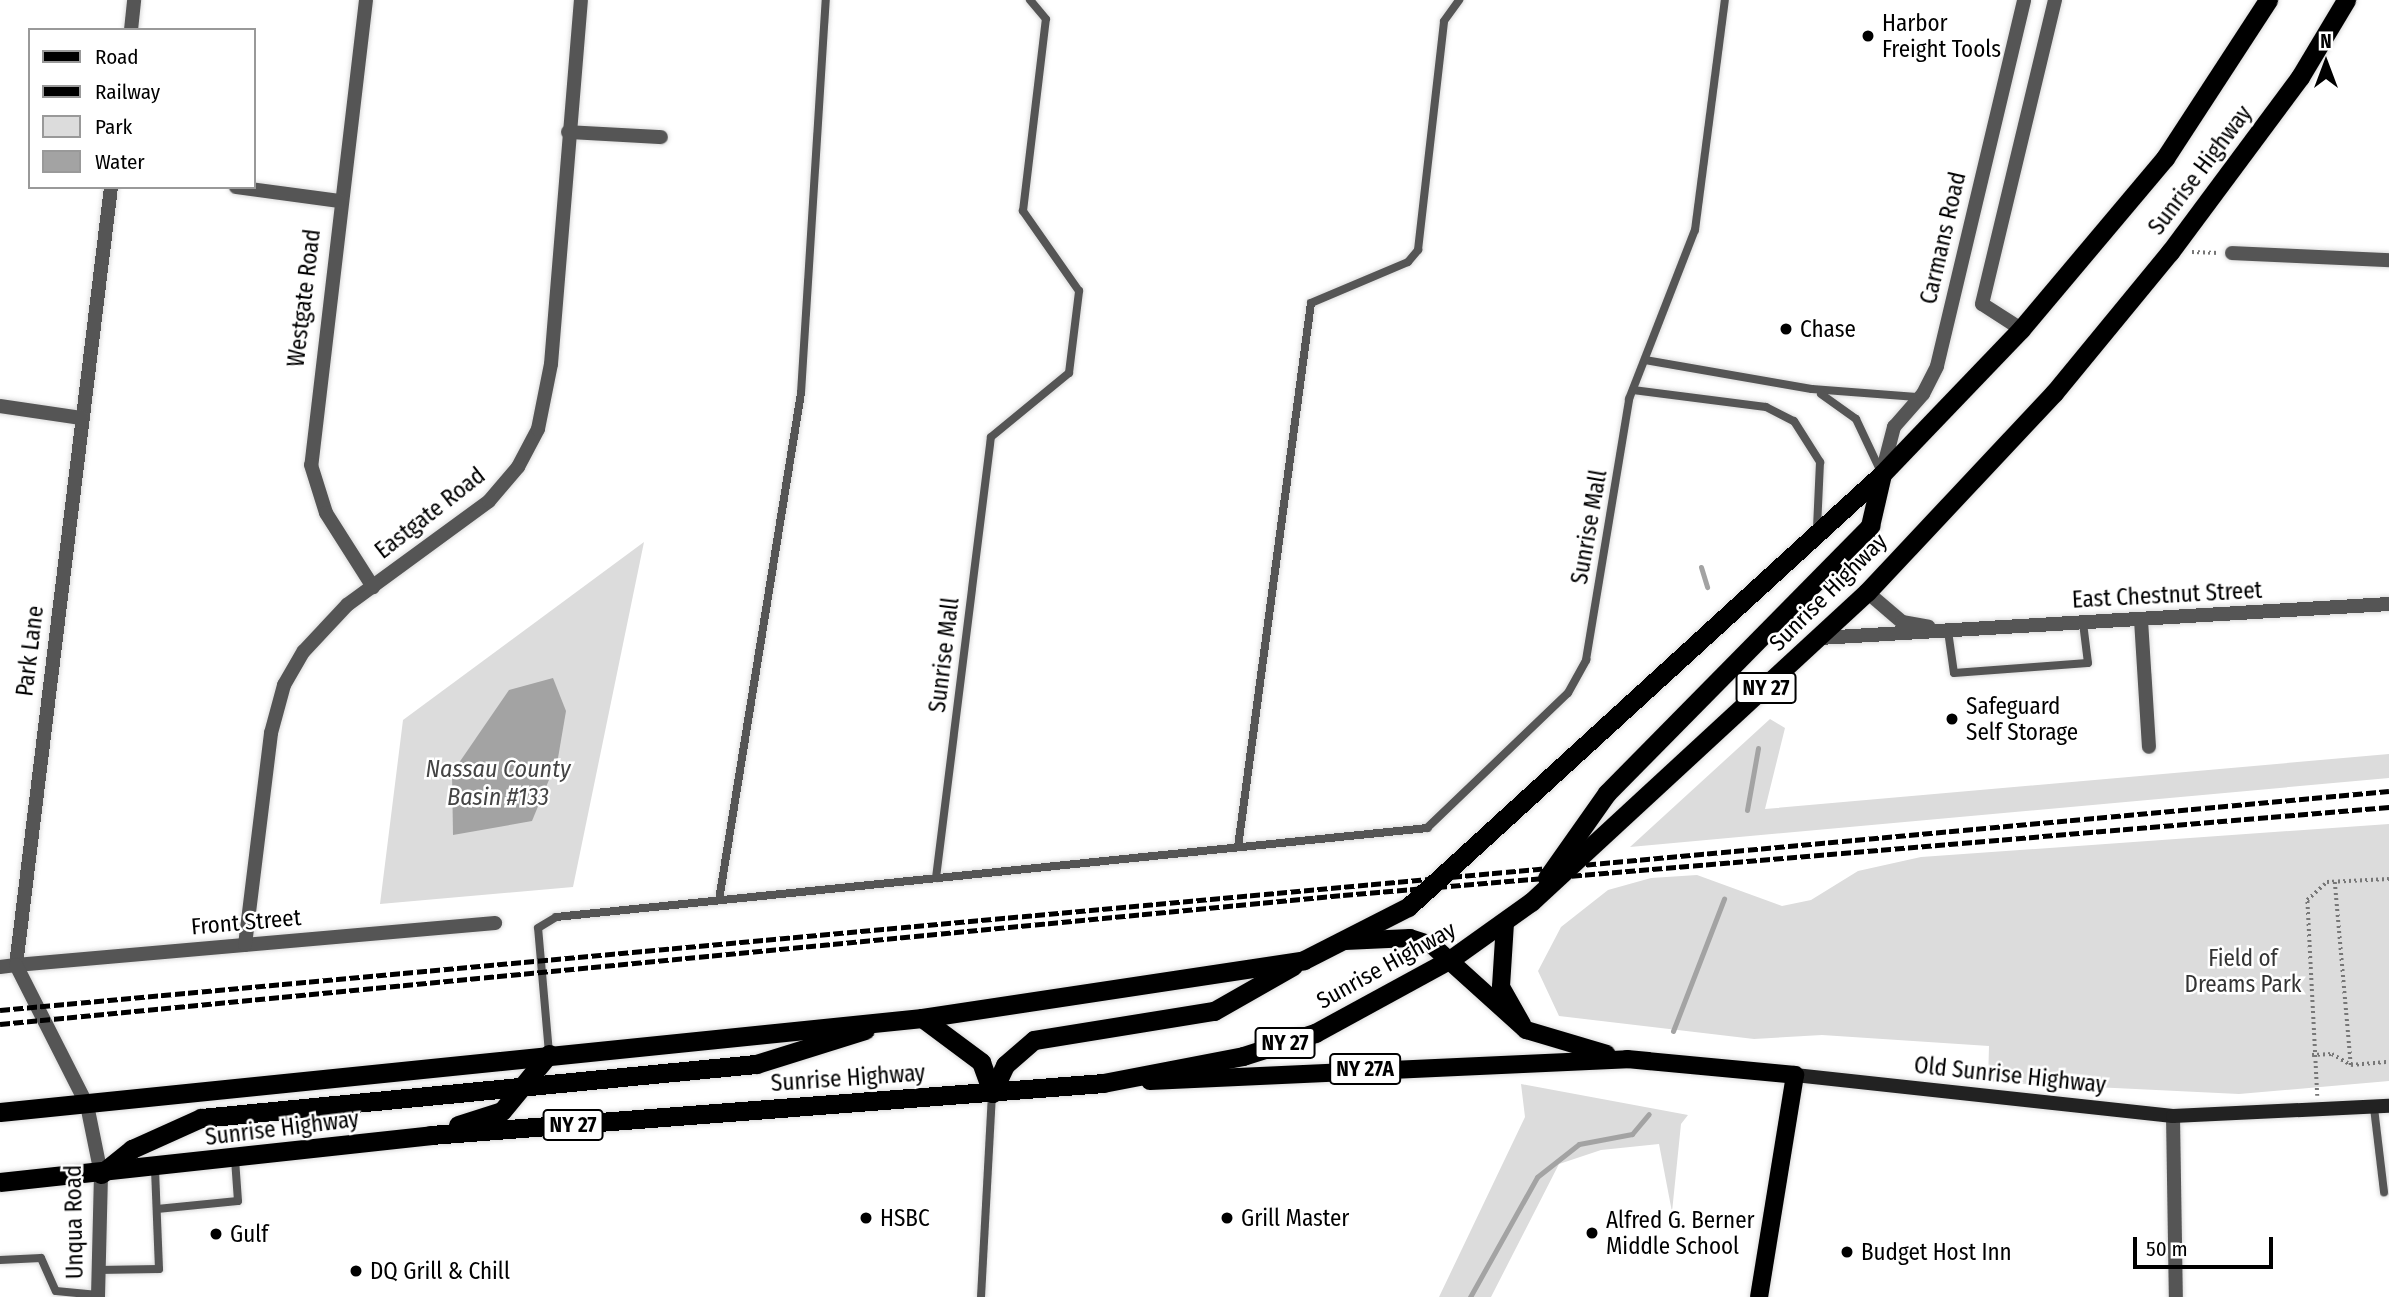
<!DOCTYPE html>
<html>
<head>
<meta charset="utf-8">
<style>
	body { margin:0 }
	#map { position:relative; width:2389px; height:1297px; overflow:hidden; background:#fff; font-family:"Fira Sans Condensed",sans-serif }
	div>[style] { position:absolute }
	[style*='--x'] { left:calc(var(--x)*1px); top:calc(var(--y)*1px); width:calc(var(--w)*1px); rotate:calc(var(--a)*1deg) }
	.green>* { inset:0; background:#dcdcdc }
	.water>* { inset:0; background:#a3a3a3 }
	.stream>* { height:5px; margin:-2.5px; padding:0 2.5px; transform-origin:2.5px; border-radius:2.5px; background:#a3a3a3 }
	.path>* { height:3.5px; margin-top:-1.75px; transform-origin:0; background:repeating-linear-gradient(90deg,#777 0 2px,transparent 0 5.5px) }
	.roads { filter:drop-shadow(0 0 2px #dbdbdb) drop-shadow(0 0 2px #dbdbdb) }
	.service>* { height:8px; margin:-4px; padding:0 4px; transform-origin:4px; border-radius:4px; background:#555 }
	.minor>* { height:14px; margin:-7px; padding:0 7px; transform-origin:7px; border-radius:7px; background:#555 }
	.tertiary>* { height:14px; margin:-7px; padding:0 7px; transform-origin:7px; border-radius:7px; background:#555 }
	.secondary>* { height:14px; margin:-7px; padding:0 7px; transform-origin:7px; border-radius:7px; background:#222 }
	.primary>* { height:18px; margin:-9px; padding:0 9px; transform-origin:9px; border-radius:9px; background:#000 }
	.trunk>* { height:19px; margin:-9.5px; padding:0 9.5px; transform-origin:9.5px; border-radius:9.5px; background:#000 }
	.rail>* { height:5px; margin-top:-2.5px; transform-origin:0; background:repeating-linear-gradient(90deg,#000 0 10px,transparent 0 13.5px) }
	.dots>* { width:19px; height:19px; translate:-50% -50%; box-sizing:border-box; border:4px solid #fff; border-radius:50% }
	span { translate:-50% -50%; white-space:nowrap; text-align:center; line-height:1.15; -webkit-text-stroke:5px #fff; paint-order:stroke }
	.shield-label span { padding:2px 5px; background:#fff; border:2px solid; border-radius:5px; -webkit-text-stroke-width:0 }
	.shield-label { font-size:21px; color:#000; font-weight:700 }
	.poi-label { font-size:23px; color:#000 }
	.left { translate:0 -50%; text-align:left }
	.street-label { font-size:23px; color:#000 }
	.park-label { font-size:23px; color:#333 }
	.water-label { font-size:24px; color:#444; font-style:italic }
	.legend { position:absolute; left:28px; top:28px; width:228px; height:161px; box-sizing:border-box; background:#fff; border:2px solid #999; margin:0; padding:9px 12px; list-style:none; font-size:21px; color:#000 }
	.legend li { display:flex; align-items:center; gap:14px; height:35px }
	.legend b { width:35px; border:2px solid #999 }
	.north { position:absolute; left:2291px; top:28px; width:70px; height:70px; -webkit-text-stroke:5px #fff; paint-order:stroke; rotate:0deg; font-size:19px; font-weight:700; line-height:28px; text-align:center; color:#000 }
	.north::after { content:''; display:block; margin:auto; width:24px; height:32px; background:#000; clip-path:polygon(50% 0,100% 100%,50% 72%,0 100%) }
	.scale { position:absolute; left:2133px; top:1237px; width:140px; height:32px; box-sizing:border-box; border:4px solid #000; border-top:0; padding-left:9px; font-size:21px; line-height:24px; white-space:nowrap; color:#000; -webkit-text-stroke:5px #fff; paint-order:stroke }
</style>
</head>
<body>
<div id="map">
	<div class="green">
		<i style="clip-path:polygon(644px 542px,573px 887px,380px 904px,403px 720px)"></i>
		<i style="clip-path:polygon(1770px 719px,1785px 728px,1765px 809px,2389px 754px,2389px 778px,1630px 847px)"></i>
		<i style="clip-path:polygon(2389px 824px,2389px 1081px,2239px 1094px,1988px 1082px,1989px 1046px,1822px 1035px,1754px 1039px,1559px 1016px,1538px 971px,1561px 927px,1608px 890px,1651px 878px,1697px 875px,1782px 906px,1811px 900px,1858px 871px,1921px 857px)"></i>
		<i style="clip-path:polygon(1521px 1084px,1688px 1115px,1681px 1124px,1672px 1212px,1659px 1144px,1601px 1150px,1559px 1164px,1491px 1297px,1439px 1297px,1525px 1117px)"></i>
	</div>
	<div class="water">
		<i style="clip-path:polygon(553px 678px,566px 711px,558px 758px,532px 821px,453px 835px,452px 773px,509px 690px)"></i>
	</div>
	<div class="stream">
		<i style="--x:1701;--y:567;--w:21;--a:73"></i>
		<i style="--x:1747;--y:810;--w:63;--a:-79.9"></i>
		<i style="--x:1673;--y:1031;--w:142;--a:-68.9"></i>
		<i style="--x:1470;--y:1297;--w:137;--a:-60.8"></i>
		<i style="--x:1537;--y:1177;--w:53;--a:-38.2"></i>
		<i style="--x:1579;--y:1144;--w:54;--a:-10.7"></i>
		<i style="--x:1632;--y:1134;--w:26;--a:-50"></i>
	</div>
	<div class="path">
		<i style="--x:2192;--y:252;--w:27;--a:2"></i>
		<i style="--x:2335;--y:882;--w:184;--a:85"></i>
		<i style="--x:2312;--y:1055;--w:20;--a:-3"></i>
		<i style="--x:2332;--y:1054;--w:22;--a:30"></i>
		<i style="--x:2351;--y:1065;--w:38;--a:-5"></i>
		<i style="--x:2317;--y:1096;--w:196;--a:-92.9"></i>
		<i style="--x:2307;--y:900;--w:27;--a:-42"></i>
		<i style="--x:2327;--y:882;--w:62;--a:-2.8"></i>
	</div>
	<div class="roads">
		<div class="service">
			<i style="--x:1645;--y:360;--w:169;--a:9.9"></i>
			<i style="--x:1812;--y:389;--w:105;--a:4.4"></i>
			<i style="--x:1633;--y:390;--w:134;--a:7.3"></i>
			<i style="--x:1766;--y:407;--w:31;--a:27"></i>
			<i style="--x:1794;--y:421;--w:49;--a:57.6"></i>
			<i style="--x:1820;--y:462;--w:65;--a:92.6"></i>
			<i style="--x:1821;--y:394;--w:43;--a:35.5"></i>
			<i style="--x:1856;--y:419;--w:59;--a:64.7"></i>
			<i style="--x:1948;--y:631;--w:42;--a:81.9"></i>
			<i style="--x:1954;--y:673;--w:134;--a:-4.3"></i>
			<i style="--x:2088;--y:663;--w:40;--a:-97.1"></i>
			<i style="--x:1238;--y:847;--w:549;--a:-82.36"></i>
			<i style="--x:1311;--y:303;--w:105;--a:-22.9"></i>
			<i style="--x:1408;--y:262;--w:16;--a:-50"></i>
			<i style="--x:1418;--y:250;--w:230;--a:-83.5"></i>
			<i style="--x:1444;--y:21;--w:26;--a:-54"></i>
			<i style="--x:936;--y:878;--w:444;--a:-82.9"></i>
			<i style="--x:991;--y:437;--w:101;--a:-39.4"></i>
			<i style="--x:1069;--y:373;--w:83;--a:-83"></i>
			<i style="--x:1079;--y:291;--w:98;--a:-125"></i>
			<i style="--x:1023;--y:211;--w:193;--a:-83.2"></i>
			<i style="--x:1046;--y:19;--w:25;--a:-130"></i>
			<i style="--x:719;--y:900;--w:514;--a:-80.81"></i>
			<i style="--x:801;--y:393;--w:394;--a:-86.4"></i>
			<i style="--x:549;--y:1053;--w:125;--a:-95"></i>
			<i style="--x:538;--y:928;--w:21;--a:-31"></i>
			<i style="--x:556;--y:917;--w:876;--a:-5.83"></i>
			<i style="--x:1427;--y:828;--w:195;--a:-43.8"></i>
			<i style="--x:1568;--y:693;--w:38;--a:-61"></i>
			<i style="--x:1586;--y:660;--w:265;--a:-80.6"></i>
			<i style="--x:1629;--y:399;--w:181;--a:-68.7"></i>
			<i style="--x:1695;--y:230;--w:232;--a:-82.6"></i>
			<i style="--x:2374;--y:1108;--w:85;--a:83.2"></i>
			<i style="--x:157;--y:1209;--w:81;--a:-5.6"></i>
			<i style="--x:238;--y:1201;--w:42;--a:-94.1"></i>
			<i style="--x:0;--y:1260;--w:41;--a:-2.8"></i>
			<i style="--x:41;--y:1258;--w:36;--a:66"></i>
			<i style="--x:56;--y:1291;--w:42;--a:5.4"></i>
			<i style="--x:98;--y:1270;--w:61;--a:-0.9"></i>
			<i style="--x:159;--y:1269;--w:101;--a:-92.3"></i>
			<i style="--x:981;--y:1297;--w:204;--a:-86.9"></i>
		</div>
		<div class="minor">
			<i style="--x:366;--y:0;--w:468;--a:96.7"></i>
			<i style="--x:311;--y:465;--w:50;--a:72.6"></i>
			<i style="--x:326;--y:513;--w:88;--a:57.6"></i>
			<i style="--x:131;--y:30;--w:30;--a:-84"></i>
			<i style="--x:568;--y:132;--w:93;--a:3.1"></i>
			<i style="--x:111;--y:187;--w:784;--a:96.96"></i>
			<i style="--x:16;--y:965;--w:481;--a:-5"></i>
			<i style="--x:236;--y:187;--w:105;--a:7.7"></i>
			<i style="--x:2232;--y:253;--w:157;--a:2.6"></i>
			<i style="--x:0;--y:406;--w:82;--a:8.4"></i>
			<i style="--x:1867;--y:592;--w:46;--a:40.6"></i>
			<i style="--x:1902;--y:622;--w:27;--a:10"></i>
			<i style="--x:2141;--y:620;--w:127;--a:86.4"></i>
			<i style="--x:1820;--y:638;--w:570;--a:-3.42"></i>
			<i style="--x:245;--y:945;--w:214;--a:-83"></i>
			<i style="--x:271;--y:733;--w:50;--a:-74.8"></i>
			<i style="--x:284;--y:685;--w:39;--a:-60"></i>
			<i style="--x:304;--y:651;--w:63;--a:-46.9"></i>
			<i style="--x:347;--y:605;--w:176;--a:-36.2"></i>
			<i style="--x:489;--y:501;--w:45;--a:-49.5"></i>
			<i style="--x:518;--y:467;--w:43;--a:-62.2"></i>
			<i style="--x:538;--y:429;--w:66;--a:-78.7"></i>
			<i style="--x:551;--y:364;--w:365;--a:-85.3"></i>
			<i style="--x:2173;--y:1116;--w:181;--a:89.1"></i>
		</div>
		<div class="tertiary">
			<i style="--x:2021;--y:329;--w:46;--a:-147.3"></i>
			<i style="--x:1982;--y:304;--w:313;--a:-76.5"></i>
			<i style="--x:1882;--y:473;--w:48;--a:-75.4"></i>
			<i style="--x:1894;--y:427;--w:44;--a:-48.7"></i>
			<i style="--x:1923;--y:394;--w:31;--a:-63"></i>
			<i style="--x:1937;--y:366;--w:376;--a:-76.6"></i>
			<i style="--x:0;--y:967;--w:16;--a:-7"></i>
			<i style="--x:16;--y:965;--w:157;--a:63.1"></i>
			<i style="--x:87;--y:1105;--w:70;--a:78.5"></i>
			<i style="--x:101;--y:1174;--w:123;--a:91.4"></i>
		</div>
		<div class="secondary">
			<i style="--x:1795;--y:1075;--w:380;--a:6.2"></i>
			<i style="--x:2173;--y:1116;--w:216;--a:-2.7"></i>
		</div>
		<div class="primary">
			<i style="--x:1505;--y:923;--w:64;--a:93.6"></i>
			<i style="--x:1501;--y:987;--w:43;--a:60.4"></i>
			<i style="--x:1345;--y:941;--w:65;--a:-2.6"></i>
			<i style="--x:1410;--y:938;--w:23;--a:18"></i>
			<i style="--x:1432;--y:945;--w:127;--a:42.1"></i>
			<i style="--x:1526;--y:1030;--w:84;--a:16.5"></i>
			<i style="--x:1150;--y:1081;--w:478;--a:-2.6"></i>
			<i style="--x:1627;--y:1059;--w:169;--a:5.4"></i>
			<i style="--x:1795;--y:1075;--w:225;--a:99.2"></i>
		</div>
		<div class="trunk">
			<i style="--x:1547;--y:878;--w:104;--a:-54.8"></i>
			<i style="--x:1607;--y:793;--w:375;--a:-45.4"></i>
			<i style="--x:1870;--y:526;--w:53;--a:-77"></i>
			<i style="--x:922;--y:1018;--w:74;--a:36.7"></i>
			<i style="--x:981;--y:1062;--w:33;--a:70"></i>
			<i style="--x:992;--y:1093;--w:31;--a:-65"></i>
			<i style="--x:1005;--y:1065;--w:38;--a:-41"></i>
			<i style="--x:1034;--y:1040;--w:182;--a:-9.2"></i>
			<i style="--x:1214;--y:1011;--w:91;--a:-29.7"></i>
			<i style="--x:0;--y:1112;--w:927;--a:-5.82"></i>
			<i style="--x:922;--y:1018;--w:386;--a:-8.6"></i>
			<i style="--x:1304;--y:960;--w:117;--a:-27"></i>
			<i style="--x:1408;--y:907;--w:642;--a:-42.41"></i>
			<i style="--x:1882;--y:474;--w:201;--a:-46.2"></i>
			<i style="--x:2021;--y:329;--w:224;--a:-49.9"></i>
			<i style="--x:2165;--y:158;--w:189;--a:-56.9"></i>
			<i style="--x:458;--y:1125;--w:46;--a:-17.7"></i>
			<i style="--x:502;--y:1111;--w:74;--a:-50.5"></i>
			<i style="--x:101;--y:1174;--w:40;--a:-39"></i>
			<i style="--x:132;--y:1149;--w:76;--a:-24.2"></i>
			<i style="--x:201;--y:1118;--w:558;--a:-5.56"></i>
			<i style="--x:756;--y:1064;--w:114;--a:-17.3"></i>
			<i style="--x:0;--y:1182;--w:434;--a:-6.2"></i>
			<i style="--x:431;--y:1135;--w:674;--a:-4.42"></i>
			<i style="--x:1103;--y:1083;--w:143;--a:-10.9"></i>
			<i style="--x:1243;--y:1056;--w:76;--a:-17.7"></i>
			<i style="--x:1315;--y:1033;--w:155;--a:-28.6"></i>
			<i style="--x:1451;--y:959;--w:98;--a:-35.5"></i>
			<i style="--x:1531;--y:902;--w:457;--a:-42.7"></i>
			<i style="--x:1867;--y:592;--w:273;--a:-46.8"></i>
			<i style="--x:2054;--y:393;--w:183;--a:-50.6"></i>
			<i style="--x:2170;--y:252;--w:218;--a:-53.4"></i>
			<i style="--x:2300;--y:77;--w:90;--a:-59.1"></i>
		</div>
	</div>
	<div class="rail">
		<i style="--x:0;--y:1010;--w:2399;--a:-5.24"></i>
		<i style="--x:0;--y:1024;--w:1349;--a:-5.49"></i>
		<i style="--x:1343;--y:895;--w:1050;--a:-4.81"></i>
	</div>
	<div class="dots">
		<i style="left:1868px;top:36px;background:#000"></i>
		<i style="left:1786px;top:329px;background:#000"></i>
		<i style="left:1952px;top:719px;background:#000"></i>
		<i style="left:866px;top:1218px;background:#000"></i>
		<i style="left:1227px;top:1218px;background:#000"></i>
		<i style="left:1592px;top:1233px;background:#000"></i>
		<i style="left:216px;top:1234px;background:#000"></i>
		<i style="left:1847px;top:1252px;background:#000"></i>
		<i style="left:356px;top:1271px;background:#000"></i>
	</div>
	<div class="shield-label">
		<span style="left:1766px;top:688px">NY 27</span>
		<span style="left:1285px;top:1043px">NY 27</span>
		<span style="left:1365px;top:1069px">NY 27A</span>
		<span style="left:573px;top:1125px">NY 27</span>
	</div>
	<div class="poi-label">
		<span class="left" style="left:1882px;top:36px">Harbor<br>Freight Tools</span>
		<span class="left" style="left:1800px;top:329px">Chase</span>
		<span class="left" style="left:1966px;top:719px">Safeguard<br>Self Storage</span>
		<span class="left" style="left:880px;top:1218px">HSBC</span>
		<span class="left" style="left:1241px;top:1218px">Grill Master</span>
		<span class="left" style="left:1606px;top:1233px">Alfred G. Berner<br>Middle School</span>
		<span class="left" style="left:230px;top:1234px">Gulf</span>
		<span class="left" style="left:1861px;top:1252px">Budget Host Inn</span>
		<span class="left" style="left:370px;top:1271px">DQ Grill &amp; Chill</span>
	</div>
	<div class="street-label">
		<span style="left:2200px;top:170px;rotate:-53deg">Sunrise Highway</span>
		<span style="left:1943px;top:238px;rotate:-77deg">Carmans Road</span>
		<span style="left:304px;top:298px;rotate:-83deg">Westgate Road</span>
		<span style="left:430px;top:513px;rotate:-38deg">Eastgate Road</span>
		<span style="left:1589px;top:527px;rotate:-80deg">Sunrise Mall</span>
		<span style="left:1828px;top:592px;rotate:-45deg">Sunrise Highway</span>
		<span style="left:2167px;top:595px;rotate:-3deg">East Chestnut Street</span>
		<span style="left:30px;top:651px;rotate:-83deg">Park Lane</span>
		<span style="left:944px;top:655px;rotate:-83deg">Sunrise Mall</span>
		<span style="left:246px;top:922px;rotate:-5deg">Front Street</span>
		<span style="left:1386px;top:965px;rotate:-29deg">Sunrise Highway</span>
		<span style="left:2010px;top:1075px;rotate:6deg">Old Sunrise Highway</span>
		<span style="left:848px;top:1078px;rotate:-4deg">Sunrise Highway</span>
		<span style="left:282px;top:1128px;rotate:-7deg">Sunrise Highway</span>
		<span style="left:74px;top:1222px;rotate:-91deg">Unqua Road</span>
	</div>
	<div class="park-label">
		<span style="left:2243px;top:971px">Field of<br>Dreams Park</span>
	</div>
	<div class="water-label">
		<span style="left:498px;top:784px">Nassau County<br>Basin #133</span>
	</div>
	<ul class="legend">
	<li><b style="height:9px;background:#000"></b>Road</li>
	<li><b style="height:9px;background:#000"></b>Railway</li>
	<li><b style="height:19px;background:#dcdcdc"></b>Park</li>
	<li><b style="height:19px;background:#a3a3a3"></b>Water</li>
	</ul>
	<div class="north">N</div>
	<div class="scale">50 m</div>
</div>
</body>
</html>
